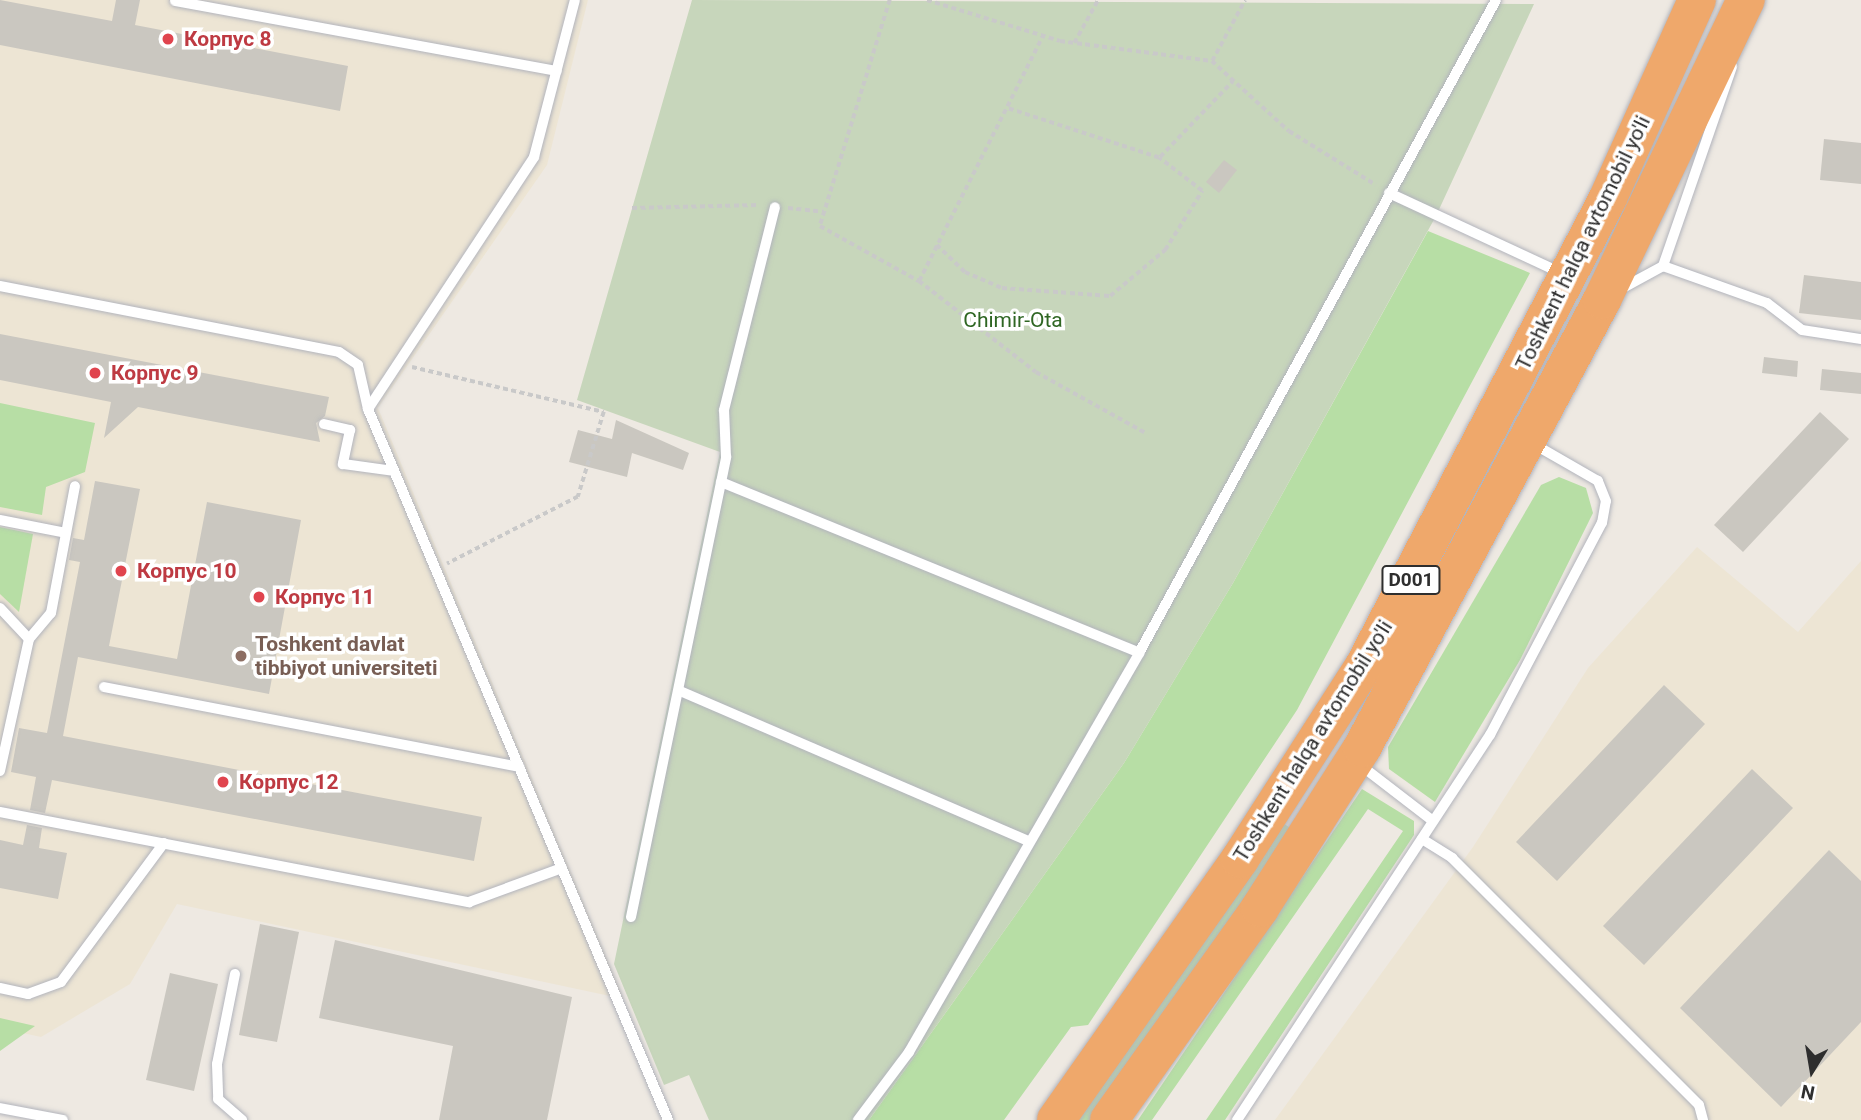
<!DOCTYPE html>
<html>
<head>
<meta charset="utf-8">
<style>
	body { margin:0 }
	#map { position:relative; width:1861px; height:1120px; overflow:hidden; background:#eee9e2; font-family:Roboto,sans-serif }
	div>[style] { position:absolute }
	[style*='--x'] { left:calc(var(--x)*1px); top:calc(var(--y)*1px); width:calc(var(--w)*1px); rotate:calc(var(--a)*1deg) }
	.education>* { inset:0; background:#ede5d4 }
	.green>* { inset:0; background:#b7dea5 }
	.cemetery>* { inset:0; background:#c7d6bb }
	.building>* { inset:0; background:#cac7c0 }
	.path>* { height:3.5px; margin-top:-1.75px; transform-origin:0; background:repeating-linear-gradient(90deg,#c9c9c9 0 5px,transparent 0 8.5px) }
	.roads { filter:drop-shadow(0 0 2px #b2b4bc) drop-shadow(0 0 2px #b2b4bc) }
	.lane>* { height:10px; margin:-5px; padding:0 5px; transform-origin:5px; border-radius:5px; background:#fff }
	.highway>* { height:38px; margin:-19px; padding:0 19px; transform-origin:19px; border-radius:19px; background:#efa86b }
	.dots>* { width:19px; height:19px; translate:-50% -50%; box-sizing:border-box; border:4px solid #fff; border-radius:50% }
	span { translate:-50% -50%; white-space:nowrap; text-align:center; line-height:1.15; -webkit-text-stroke:7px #fff; paint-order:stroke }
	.shield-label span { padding:2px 5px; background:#fff; border:2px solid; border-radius:5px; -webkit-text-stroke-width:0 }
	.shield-label { font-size:19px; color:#2e2e2e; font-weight:700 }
	.health-label { font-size:21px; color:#be3a42; font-weight:700 }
	.left { translate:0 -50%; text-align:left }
	.street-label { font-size:21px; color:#2e2e2e }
	.park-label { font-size:21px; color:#2f6623 }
	.education-label { font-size:21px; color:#785e54; font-weight:700 }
	.north { position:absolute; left:1777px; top:1036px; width:70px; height:70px; -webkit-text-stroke:5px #fff; paint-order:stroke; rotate:191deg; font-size:19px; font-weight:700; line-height:28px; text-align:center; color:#2e2e2e }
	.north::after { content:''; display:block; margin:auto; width:24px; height:32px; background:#2e2e2e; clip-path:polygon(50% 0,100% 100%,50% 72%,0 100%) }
</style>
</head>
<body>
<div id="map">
	<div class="education">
		<i style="clip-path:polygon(0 0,588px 0,547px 165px,378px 408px,624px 999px,177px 904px,130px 984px,41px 1037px,0 1028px)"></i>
		<i style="clip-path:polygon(1697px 547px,1798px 632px,1861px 561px,1861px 1120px,1275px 1120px,1473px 847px,1588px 668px)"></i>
	</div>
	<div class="green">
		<i style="clip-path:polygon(1428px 231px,1530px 273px,1297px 710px,1088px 1025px,1071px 1027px,1004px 1120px,869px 1120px,1124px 763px,1233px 583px)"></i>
		<i style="clip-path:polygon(0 403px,95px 423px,85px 472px,46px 487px,42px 515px,0 507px)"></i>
		<i style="clip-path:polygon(1559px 477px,1586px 488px,1593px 513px,1520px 660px,1435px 802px,1389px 769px,1388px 747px,1541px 485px)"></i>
		<i style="clip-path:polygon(0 527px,33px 534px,19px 612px,0 594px)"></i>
		<i style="clip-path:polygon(1362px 789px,1414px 821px,1414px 835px,1225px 1120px,1206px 1120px,1403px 831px,1368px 809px,1152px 1120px,1138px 1120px)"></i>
		<i style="clip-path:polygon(1283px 823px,1293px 830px,1092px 1120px,1075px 1120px)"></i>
		<i style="clip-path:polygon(0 1018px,35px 1026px,0 1051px)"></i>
	</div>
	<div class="cemetery">
		<i style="clip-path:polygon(692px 0,1534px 4px,1436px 216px,1233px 583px,1124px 763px,869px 1120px,709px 1120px,689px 1075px,664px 1085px,614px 964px,720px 452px,577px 400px)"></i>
	</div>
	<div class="building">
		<i style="clip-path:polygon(0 0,112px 21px,116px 0,140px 0,135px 25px,348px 66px,340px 111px,0 45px)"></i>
		<i style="clip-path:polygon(1824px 139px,1861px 143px,1861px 184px,1820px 180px)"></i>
		<i style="clip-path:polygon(1224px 160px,1237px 170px,1219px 193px,1206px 182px)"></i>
		<i style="clip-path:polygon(1804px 275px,1861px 282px,1861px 320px,1799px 313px)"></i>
		<i style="clip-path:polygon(0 334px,329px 397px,325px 416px,316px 423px,320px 442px,138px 407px,104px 438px,111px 402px,0 380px)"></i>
		<i style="clip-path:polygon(1764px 357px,1798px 361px,1797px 377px,1762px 373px)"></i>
		<i style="clip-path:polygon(1822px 369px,1861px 373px,1861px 394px,1820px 390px)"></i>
		<i style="clip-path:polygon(1820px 412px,1849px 439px,1743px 552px,1714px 525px)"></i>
		<i style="clip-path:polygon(616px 420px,689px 453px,683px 470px,632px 453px,627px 477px,569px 462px,578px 430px,612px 439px)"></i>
		<i style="clip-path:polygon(95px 481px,140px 489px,109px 646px,177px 659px,207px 502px,301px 520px,269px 694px,78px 657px,63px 736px,482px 817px,474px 861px,52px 780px,45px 813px,30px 810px,36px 777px,11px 772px,19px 728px,47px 733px,80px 562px,69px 560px,73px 538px,84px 540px)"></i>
		<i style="clip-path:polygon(1664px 685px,1705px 724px,1557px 881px,1516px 842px)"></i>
		<i style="clip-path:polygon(1752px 769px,1793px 808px,1644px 965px,1603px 926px)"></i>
		<i style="clip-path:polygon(27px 825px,42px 828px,39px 848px,67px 853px,58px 899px,0 888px,0 840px,23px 845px)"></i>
		<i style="clip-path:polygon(1829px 850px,1861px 881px,1861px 1022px,1781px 1107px,1680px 1008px)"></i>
		<i style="clip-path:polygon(260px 924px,299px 932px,277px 1042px,239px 1035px)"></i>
		<i style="clip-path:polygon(335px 940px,572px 997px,547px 1120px,439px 1120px,453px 1046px,319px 1018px)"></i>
		<i style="clip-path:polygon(170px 973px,218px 984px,194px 1091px,146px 1080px)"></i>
	</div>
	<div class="path">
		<i style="--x:890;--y:0;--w:237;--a:107.2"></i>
		<i style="--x:820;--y:226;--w:113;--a:29.1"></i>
		<i style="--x:919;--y:281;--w:148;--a:37.9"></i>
		<i style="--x:1036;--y:372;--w:124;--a:29.1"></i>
		<i style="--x:927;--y:0;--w:139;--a:17.1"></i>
		<i style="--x:1060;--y:41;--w:153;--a:7.5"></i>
		<i style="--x:1212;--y:61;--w:104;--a:42.3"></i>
		<i style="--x:1289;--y:131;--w:102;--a:31.8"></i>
		<i style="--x:1074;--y:43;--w:49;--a:-60.8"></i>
		<i style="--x:1212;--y:61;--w:69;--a:-61.6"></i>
		<i style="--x:1160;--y:157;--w:105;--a:-46.2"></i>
		<i style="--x:632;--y:208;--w:127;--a:-1.4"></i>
		<i style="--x:788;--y:208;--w:36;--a:6"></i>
		<i style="--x:937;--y:245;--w:39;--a:44"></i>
		<i style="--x:965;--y:272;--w:40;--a:23.4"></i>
		<i style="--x:1002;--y:288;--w:108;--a:4.2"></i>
		<i style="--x:1110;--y:296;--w:72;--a:-39.9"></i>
		<i style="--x:1165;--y:250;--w:70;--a:-57.9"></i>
		<i style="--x:1202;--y:191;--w:54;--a:-142.5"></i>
		<i style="--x:1159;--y:158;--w:161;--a:-161.9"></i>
		<i style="--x:919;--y:281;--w:275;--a:-63.2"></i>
		<i style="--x:412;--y:367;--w:197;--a:13.2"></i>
		<i style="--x:604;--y:412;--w:89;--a:107"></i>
		<i style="--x:578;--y:497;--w:147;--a:152.9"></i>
	</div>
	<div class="roads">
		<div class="lane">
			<i style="--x:175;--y:1;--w:388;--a:10.4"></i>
			<i style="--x:1389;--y:193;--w:190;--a:24.9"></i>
			<i style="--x:1663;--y:266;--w:110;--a:19.6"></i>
			<i style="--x:1767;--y:303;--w:44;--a:37.6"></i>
			<i style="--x:1802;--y:330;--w:60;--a:8.7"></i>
			<i style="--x:0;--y:286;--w:345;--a:11"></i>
			<i style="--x:339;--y:352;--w:23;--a:34"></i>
			<i style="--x:358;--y:365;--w:45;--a:77.2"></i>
			<i style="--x:368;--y:409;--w:772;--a:67.12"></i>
			<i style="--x:1619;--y:290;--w:50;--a:-28.6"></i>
			<i style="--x:1663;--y:266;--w:211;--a:-70.9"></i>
			<i style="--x:368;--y:409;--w:302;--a:-56.6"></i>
			<i style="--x:534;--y:157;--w:162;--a:-75.4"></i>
			<i style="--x:324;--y:424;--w:27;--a:13"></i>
			<i style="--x:350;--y:430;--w:35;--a:102"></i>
			<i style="--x:343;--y:464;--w:51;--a:7.8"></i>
			<i style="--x:721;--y:482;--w:452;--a:22.2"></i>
			<i style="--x:0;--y:520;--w:67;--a:11.1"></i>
			<i style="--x:0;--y:608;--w:42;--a:46.9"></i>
			<i style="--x:104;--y:687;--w:423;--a:10.9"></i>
			<i style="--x:680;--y:691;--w:377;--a:23.3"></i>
			<i style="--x:1359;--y:764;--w:93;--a:37.6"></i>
			<i style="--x:0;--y:771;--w:135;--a:-77.6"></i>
			<i style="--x:29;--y:639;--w:34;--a:-50"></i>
			<i style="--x:51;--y:613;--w:129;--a:-79.3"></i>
			<i style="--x:0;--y:812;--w:478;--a:10.9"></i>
			<i style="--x:469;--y:902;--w:99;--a:-20.1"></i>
			<i style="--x:1422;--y:839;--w:36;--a:32"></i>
			<i style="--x:1452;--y:858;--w:349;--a:45"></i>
			<i style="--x:1699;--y:1105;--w:16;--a:75"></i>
			<i style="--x:631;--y:917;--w:470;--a:-78.3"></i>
			<i style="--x:726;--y:457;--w:47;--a:-92.4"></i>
			<i style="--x:724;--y:410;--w:209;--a:-75.9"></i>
			<i style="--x:235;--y:974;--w:92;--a:101.3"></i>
			<i style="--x:217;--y:1064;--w:35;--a:88"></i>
			<i style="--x:218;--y:1099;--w:32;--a:41"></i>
			<i style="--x:0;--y:988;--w:29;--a:12"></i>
			<i style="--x:28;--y:994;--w:35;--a:-20"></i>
			<i style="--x:61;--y:982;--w:173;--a:-53.5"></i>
			<i style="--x:0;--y:1108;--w:64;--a:10.8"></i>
			<i style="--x:858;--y:1120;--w:85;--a:-53.1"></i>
			<i style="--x:909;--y:1052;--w:461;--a:-60"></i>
			<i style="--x:1139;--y:653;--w:744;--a:-61.33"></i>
			<i style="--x:1237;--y:1120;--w:461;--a:-56.7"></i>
			<i style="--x:1490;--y:735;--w:240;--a:-62.2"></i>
			<i style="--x:1602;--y:523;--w:22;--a:-80"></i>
			<i style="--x:1606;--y:501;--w:22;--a:-112"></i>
			<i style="--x:1598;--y:481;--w:76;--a:-150.1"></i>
		</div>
		<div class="highway">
			<i style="--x:1056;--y:1120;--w:319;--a:-54.8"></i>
			<i style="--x:1240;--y:859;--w:232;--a:-57.3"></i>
			<i style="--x:1365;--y:664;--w:526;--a:-62.46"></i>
			<i style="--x:1608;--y:198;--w:217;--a:-65.8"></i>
			<i style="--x:1109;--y:1120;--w:260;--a:-54.5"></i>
			<i style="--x:1260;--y:908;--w:190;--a:-57.5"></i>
			<i style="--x:1362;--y:748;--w:508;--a:-61.82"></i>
			<i style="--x:1602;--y:300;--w:333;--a:-64.4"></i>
		</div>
	</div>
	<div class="dots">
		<i style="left:168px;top:39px;background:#e0444e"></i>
		<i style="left:95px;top:373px;background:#e0444e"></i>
		<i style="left:121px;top:571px;background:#e0444e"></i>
		<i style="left:259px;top:597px;background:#e0444e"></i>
		<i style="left:241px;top:656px;background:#8d6e63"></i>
		<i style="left:223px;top:782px;background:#e0444e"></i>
	</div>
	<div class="shield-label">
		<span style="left:1411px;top:580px">D001</span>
	</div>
	<div class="health-label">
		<span class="left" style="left:184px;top:39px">Корпус 8</span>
		<span class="left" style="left:111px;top:373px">Корпус 9</span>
		<span class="left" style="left:137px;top:571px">Корпус 10</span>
		<span class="left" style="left:275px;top:597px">Корпус 11</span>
		<span class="left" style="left:239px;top:782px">Корпус 12</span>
	</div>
	<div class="street-label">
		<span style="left:1583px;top:243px;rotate:-64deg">Toshkent halqa avtomobil yo'li</span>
		<span style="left:1313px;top:741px;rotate:-58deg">Toshkent halqa avtomobil yo'li</span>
	</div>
	<div class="park-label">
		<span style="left:1013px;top:320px">Chimir-Ota</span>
	</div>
	<div class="education-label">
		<span class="left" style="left:255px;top:656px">Toshkent davlat<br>tibbiyot universiteti</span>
	</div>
	<div class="north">N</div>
</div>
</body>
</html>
